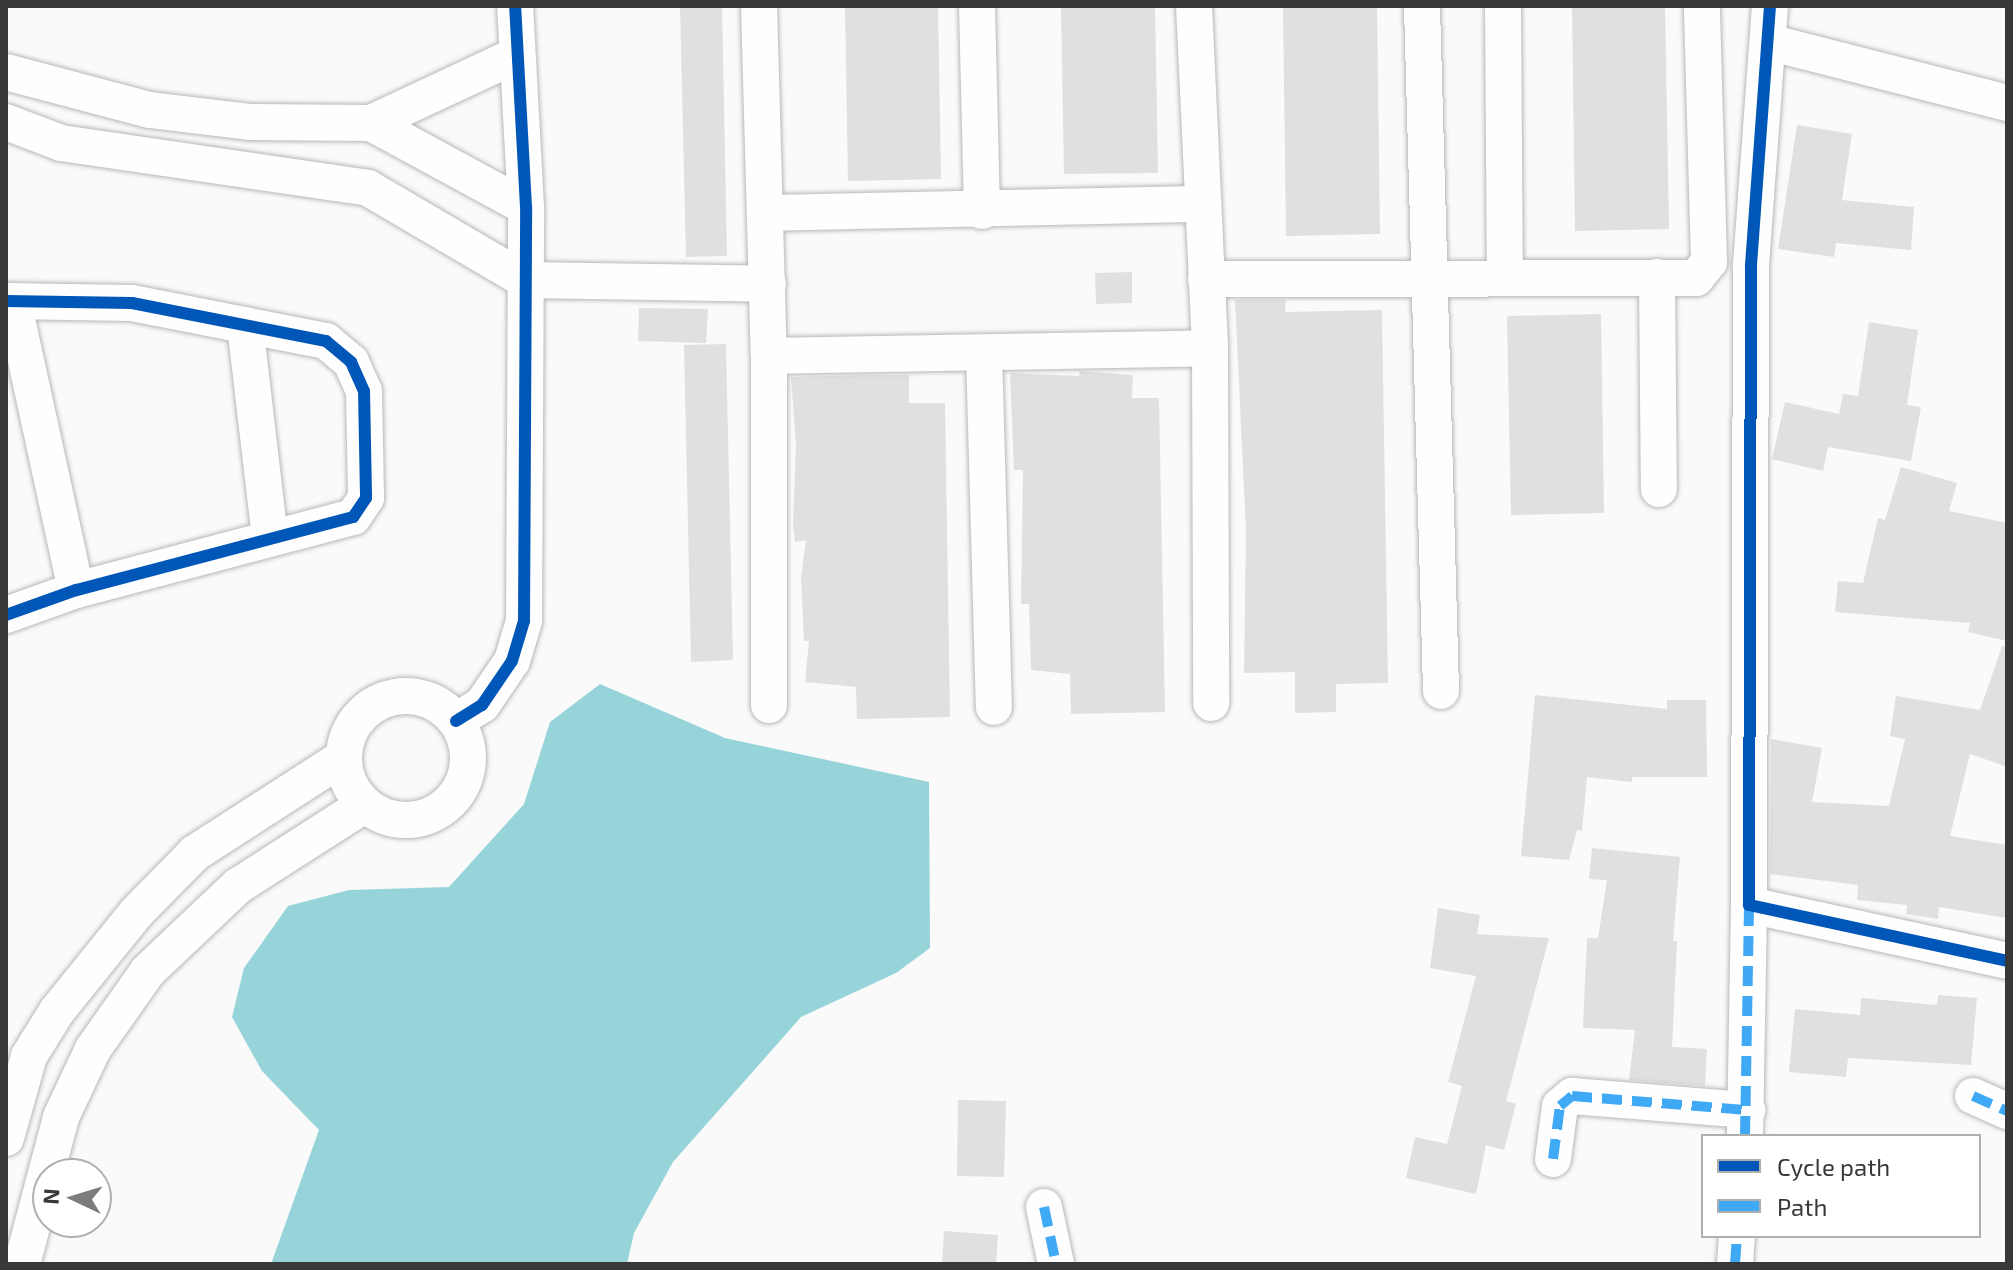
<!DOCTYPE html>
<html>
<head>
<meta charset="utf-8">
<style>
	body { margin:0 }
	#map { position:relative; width:2013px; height:1270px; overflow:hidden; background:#f9faf9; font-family:"Exo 2",sans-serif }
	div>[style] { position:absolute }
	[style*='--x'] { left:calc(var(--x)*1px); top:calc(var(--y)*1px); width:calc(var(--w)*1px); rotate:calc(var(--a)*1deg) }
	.water>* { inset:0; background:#97d4da }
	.building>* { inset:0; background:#e0e1df }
	.roads { filter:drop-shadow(0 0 2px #b7b8b7) drop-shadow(0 0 2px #b7b8b7) }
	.minor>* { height:36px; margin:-18px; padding:0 18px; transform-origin:18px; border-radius:18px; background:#fefefe }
	.minor>.ring { margin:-18px; padding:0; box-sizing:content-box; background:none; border:36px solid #fefefe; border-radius:50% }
	.quiet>* { height:10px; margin-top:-5px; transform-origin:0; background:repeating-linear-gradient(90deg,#3fa9f5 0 20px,transparent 0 30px) }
	.cycleway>* { height:12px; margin:-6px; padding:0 6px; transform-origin:6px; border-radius:6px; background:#0057b8 }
	span { translate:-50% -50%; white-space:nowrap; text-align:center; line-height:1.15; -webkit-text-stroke:7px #fff; paint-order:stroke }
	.frame { position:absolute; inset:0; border:8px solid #373837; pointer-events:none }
	.legend { position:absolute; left:1701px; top:1134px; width:280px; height:104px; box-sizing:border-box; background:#fff; border:2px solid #afafaf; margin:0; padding:10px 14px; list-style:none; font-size:24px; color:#373837 }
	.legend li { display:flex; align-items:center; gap:16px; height:40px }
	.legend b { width:40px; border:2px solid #afafaf }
	.north { position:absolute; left:32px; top:1158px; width:80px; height:80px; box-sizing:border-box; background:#fff; border:2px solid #afafaf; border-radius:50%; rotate:274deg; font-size:22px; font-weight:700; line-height:32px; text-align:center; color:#373837 }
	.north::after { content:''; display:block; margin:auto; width:28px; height:36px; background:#7b7c7b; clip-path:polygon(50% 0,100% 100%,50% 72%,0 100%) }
</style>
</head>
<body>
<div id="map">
	<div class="water">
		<i style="clip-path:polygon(600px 684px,725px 738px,929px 782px,930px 948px,896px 973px,801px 1017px,673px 1162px,634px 1233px,627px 1264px,271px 1264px,319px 1130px,262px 1071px,232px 1017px,244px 968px,288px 906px,349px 890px,449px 887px,524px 804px,550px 722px)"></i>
	</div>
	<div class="building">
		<i style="clip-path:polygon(680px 6px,722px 6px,727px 256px,686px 257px)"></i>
		<i style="clip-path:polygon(845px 6px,938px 6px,941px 179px,848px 181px)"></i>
		<i style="clip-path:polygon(1061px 6px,1155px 6px,1158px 173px,1064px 174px)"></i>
		<i style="clip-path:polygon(1377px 6px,1380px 234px,1286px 236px,1283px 7px)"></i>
		<i style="clip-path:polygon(1572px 6px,1665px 6px,1669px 229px,1575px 231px)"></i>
		<i style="clip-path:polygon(1797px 125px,1852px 134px,1842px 200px,1914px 207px,1911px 250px,1836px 243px,1834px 257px,1778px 249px)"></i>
		<i style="clip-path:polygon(1132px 272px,1132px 303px,1096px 304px,1095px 273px)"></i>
		<i style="clip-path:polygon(1235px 300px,1286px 300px,1285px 312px,1382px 310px,1388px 683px,1336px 684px,1336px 712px,1295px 713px,1295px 672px,1244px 673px,1246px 531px)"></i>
		<i style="clip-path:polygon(639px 308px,708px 309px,706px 343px,638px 341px)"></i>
		<i style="clip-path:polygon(1601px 314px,1604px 513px,1511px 515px,1507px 316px)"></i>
		<i style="clip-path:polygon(1869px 322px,1918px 330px,1907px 405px,1921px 407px,1911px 461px,1828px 447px,1823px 471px,1772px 459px,1785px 402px,1839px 414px,1843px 394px,1858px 396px)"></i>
		<i style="clip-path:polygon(726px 344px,733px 660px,691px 662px,684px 345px)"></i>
		<i style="clip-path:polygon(1080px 371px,1133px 375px,1132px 398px,1159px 398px,1165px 712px,1071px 714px,1070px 674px,1031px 670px,1029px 604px,1021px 604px,1023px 470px,1014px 470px,1010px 373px,1079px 376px)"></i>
		<i style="clip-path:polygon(865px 375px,909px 375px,909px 403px,945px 403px,950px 717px,857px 719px,856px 687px,805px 682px,809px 641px,804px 641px,801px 577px,806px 540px,795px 542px,793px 525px,796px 444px,791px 377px)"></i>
		<i style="clip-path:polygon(1901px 467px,1957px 483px,1949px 511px,2007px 523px,2007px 641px,1968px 632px,1970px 623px,1835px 612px,1838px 581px,1863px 583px,1878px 518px,1885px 520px)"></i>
		<i style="clip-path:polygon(2002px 646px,2007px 647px,2007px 767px,1970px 754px,1950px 836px,2007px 845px,2007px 918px,1939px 907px,1938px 919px,1906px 914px,1907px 905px,1857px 900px,1858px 885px,1770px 874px,1771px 739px,1822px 748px,1812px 802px,1889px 806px,1905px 739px,1890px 736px,1896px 696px,1980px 710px)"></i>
		<i style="clip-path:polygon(1535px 695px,1667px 709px,1667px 700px,1706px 700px,1707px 777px,1632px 777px,1632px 782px,1587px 777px,1582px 831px,1577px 830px,1569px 860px,1521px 856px)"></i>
		<i style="clip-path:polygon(1592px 848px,1680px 857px,1673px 941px,1677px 941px,1672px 1047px,1707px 1049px,1705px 1086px,1629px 1080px,1635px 1030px,1583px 1028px,1587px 938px,1598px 938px,1607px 880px,1589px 879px)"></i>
		<i style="clip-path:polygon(1438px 908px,1480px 915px,1477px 934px,1549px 938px,1506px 1101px,1516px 1104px,1504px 1150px,1486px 1145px,1476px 1194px,1406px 1178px,1415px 1137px,1447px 1144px,1462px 1086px,1448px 1082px,1476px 976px,1430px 968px)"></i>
		<i style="clip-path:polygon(1938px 995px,1977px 998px,1971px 1065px,1848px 1058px,1846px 1077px,1789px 1072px,1795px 1009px,1860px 1015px,1861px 998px,1937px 1005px)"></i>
		<i style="clip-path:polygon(958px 1100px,1006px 1101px,1004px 1177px,957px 1176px)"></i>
		<i style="clip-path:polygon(944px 1231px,998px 1235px,996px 1264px,942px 1264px)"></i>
	</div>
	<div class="roads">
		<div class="minor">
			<i style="--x:759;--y:6;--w:350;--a:88.4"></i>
			<i style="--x:769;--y:356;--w:349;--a:90"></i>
			<i style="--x:977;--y:6;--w:205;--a:88.6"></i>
			<i style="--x:1194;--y:6;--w:342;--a:87.3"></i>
			<i style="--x:1210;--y:348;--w:355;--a:89.8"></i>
			<i style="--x:1422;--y:6;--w:685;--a:88.41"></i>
			<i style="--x:1503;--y:6;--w:270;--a:89.6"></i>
			<i style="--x:1770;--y:6;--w:260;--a:94.2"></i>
			<i style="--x:1751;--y:265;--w:640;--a:90.18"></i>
			<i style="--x:1749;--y:905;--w:264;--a:12.2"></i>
			<i style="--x:1768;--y:42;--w:247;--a:14.3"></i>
			<i style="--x:6;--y:72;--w:149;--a:14.8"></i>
			<i style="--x:150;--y:110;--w:102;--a:6.8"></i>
			<i style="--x:251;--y:122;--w:120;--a:0.5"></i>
			<i style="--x:371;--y:123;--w:161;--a:-25"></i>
			<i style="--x:6;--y:122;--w:59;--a:20.9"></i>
			<i style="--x:61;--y:143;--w:310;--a:8.3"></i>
			<i style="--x:368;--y:188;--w:182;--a:30.4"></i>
			<i style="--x:525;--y:280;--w:243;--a:0.9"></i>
			<i style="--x:371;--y:123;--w:176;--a:28.5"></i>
			<i style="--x:765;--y:213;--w:435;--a:-1.2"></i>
			<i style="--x:1657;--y:277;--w:212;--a:89.5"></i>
			<i style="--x:1206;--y:279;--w:490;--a:-0.1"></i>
			<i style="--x:1696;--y:278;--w:21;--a:-51"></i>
			<i style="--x:1709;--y:262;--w:256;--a:-91.6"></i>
			<i style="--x:6;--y:301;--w:126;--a:0.9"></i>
			<i style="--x:132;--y:303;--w:198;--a:11.1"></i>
			<i style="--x:326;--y:341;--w:33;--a:40"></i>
			<i style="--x:351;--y:362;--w:32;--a:66"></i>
			<i style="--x:364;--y:391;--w:107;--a:88.9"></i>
			<i style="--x:366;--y:498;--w:23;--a:124"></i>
			<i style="--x:353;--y:517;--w:286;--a:165.2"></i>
			<i style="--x:76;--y:590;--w:74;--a:160.3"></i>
			<i style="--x:13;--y:301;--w:296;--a:77.7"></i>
			<i style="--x:245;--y:325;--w:214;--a:83.3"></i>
			<i style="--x:984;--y:353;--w:354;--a:88.4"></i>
			<i style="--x:769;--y:356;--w:441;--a:-1"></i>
			<i class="ring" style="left:344px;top:696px;width:88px;height:88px"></i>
			<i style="--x:456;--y:721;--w:31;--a:-32"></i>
			<i style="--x:482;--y:705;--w:53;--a:-55.7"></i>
			<i style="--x:512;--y:661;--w:42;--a:-73.3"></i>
			<i style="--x:524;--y:621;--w:414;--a:-89.7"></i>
			<i style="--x:526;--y:207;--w:201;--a:-93.1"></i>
			<i style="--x:1973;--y:1096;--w:37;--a:24"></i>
			<i style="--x:1745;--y:1136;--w:231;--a:-89"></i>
			<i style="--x:6;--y:1138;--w:85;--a:-74.3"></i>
			<i style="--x:29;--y:1056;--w:53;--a:-58.1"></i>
			<i style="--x:57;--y:1011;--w:126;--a:-51.1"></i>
			<i style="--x:136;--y:913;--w:84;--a:-45.5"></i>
			<i style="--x:195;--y:853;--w:177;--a:-32.8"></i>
			<i style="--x:1553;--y:1159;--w:53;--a:-82.5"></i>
			<i style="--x:1560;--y:1106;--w:16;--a:-40"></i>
			<i style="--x:1572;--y:1096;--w:176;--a:4.6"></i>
			<i style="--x:1044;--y:1207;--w:58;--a:78.1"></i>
			<i style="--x:22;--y:1264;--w:152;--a:-75.1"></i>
			<i style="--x:61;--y:1117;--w:75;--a:-64.8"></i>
			<i style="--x:93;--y:1049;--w:95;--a:-54.8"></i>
			<i style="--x:148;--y:971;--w:124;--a:-43.4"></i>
			<i style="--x:238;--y:886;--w:150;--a:-32.7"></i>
			<i style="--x:1735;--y:1264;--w:28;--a:-86"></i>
		</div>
	</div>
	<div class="quiet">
		<i style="--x:1973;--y:1096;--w:37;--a:24"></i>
		<i style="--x:1745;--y:1136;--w:231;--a:-89"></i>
		<i style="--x:1553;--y:1159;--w:53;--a:-82.5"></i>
		<i style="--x:1560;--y:1106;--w:16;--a:-40"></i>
		<i style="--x:1572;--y:1096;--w:176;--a:4.6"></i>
		<i style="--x:1044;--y:1207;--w:58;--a:78.1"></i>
		<i style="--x:1735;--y:1264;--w:28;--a:-86"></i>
	</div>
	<div class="cycleway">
		<i style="--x:1770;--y:6;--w:260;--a:94.2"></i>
		<i style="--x:1751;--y:265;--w:640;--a:90.18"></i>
		<i style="--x:1749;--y:905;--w:264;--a:12.2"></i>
		<i style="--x:6;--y:301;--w:126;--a:0.9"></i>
		<i style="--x:132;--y:303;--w:198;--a:11.1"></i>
		<i style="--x:326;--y:341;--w:33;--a:40"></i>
		<i style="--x:351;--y:362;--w:32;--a:66"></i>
		<i style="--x:364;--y:391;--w:107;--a:88.9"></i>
		<i style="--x:366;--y:498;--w:23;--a:124"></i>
		<i style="--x:353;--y:517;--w:286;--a:165.2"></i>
		<i style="--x:76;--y:590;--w:74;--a:160.3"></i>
		<i style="--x:456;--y:721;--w:31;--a:-32"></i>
		<i style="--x:482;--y:705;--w:53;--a:-55.7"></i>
		<i style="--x:512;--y:661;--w:42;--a:-73.3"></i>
		<i style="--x:524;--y:621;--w:414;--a:-89.7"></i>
		<i style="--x:526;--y:207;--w:201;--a:-93.1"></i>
	</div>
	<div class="frame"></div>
	<ul class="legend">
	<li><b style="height:10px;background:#0057b8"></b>Cycle path</li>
	<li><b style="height:10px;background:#3fa9f5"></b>Path</li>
	</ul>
	<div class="north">N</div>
</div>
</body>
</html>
